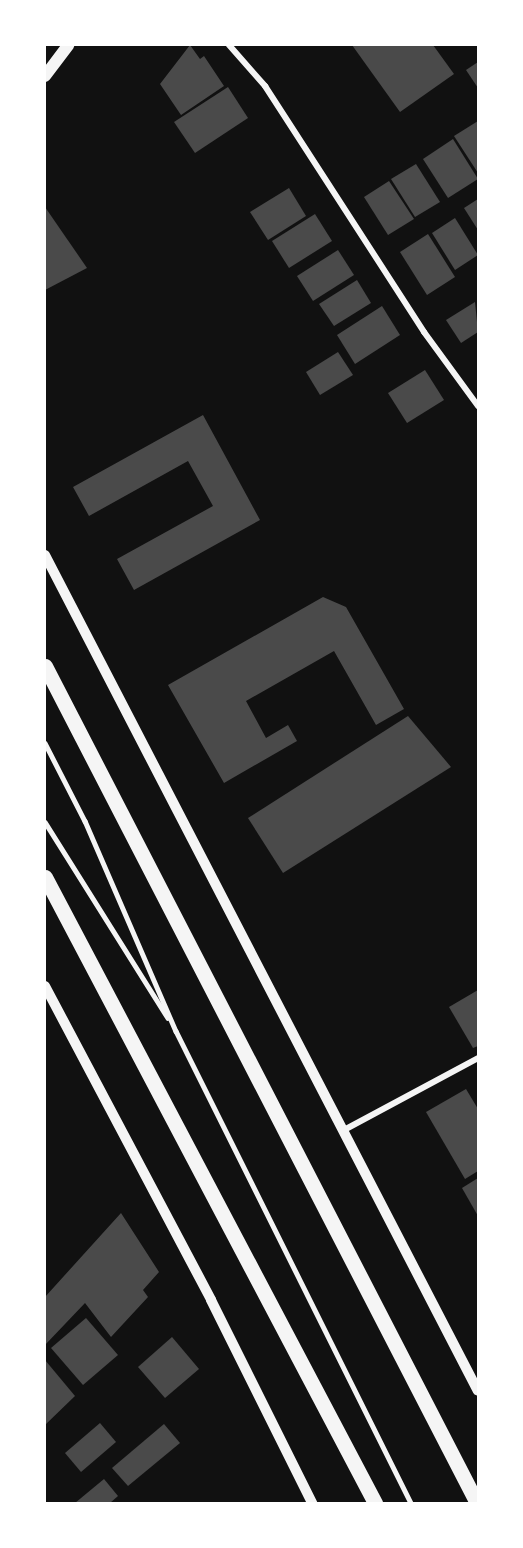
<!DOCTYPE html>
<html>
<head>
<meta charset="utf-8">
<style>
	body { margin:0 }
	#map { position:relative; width:523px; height:1548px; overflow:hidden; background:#111; font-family:Barlow,sans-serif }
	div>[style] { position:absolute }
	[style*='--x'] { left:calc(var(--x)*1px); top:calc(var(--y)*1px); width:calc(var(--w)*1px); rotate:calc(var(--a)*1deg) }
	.building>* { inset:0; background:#4a4a4a }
	.service>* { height:4.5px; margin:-2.25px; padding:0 2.25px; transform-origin:2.25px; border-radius:2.25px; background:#f5f5f5 }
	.minor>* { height:6px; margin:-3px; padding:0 3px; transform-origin:3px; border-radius:3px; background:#f5f5f5 }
	.tertiary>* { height:10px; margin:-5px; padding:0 5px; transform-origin:5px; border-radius:5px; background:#f5f5f5 }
	.secondary>* { height:12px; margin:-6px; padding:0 6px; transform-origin:6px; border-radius:6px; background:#f5f5f5 }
	.primary>* { height:15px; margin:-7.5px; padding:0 7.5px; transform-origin:7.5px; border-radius:7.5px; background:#f5f5f5 }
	span { translate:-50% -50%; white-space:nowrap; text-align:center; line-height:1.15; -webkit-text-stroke:5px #fff; paint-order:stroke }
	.frame { position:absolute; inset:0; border:46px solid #fff; pointer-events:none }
</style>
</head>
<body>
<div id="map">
	<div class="building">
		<i style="clip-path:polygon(190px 45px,200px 59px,204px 56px,224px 86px,181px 115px,160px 84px)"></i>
		<i style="clip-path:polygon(352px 45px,433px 45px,454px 74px,400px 112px)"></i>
		<i style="clip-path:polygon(478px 62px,478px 88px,466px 70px)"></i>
		<i style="clip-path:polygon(228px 87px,248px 118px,195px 153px,174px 122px)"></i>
		<i style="clip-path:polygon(478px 121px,478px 173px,454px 136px)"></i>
		<i style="clip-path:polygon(453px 139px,478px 179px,448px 198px,423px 159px)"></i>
		<i style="clip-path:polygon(416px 164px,440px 202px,415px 217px,391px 179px)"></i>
		<i style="clip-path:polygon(389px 181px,414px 219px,388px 235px,364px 197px)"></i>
		<i style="clip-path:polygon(289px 188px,306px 216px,268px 240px,250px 212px)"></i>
		<i style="clip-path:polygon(478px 199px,478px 230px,464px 208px)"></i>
		<i style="clip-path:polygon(45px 207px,87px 268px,45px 290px)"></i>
		<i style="clip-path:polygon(315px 214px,332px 241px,289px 268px,272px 241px)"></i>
		<i style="clip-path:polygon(455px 218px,478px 255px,455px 270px,432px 233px)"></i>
		<i style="clip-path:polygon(428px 234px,455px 277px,427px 295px,400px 252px)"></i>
		<i style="clip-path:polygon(338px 250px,354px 275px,313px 301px,297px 276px)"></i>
		<i style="clip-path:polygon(357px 280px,371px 303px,334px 326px,319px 304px)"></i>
		<i style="clip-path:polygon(475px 302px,478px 332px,461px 343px,446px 320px)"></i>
		<i style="clip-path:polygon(382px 306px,400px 335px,355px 364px,337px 335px)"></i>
		<i style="clip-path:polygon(338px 352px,353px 375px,320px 395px,306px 372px)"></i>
		<i style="clip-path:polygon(425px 370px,444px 400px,407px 423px,388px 393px)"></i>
		<i style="clip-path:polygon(203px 415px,260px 520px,134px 590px,117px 559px,213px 506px,188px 461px,89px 516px,73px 487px)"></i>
		<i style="clip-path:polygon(323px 597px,346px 607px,404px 709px,376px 725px,334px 651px,246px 701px,266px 738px,288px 725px,297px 741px,224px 783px,168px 685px)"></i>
		<i style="clip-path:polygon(408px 716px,451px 767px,283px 873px,248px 818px)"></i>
		<i style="clip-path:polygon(478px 990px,478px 1046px,473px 1048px,449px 1007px)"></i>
		<i style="clip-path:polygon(466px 1089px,478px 1109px,478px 1171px,465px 1179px,426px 1112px)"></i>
		<i style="clip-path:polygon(478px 1178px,478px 1216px,462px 1188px)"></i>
		<i style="clip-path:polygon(121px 1213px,159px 1272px,143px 1290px,148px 1297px,111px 1337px,85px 1303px,45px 1345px,45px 1297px)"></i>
		<i style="clip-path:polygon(86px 1318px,118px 1355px,83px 1385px,51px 1348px)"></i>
		<i style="clip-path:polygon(172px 1337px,199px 1369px,165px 1398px,138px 1367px)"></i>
		<i style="clip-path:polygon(45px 1360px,75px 1396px,45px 1425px)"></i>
		<i style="clip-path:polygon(100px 1423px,116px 1442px,81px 1472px,65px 1453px)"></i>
		<i style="clip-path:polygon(164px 1424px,180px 1443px,128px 1486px,112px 1468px)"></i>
		<i style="clip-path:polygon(104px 1479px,118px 1496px,110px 1503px,75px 1503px)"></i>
	</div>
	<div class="service">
		<i style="--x:45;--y:743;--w:88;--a:62.9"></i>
		<i style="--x:85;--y:821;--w:229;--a:66.6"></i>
		<i style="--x:176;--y:1031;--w:527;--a:63.53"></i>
		<i style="--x:45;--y:822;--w:231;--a:57.9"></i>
	</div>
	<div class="minor">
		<i style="--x:229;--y:45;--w:55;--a:48.7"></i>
		<i style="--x:265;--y:86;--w:293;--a:57.1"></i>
		<i style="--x:424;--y:332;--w:92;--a:53.9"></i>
		<i style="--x:344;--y:1130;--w:152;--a:-28.2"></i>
	</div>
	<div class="tertiary">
		<i style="--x:45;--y:555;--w:941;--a:62.62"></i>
		<i style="--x:45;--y:986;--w:355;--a:62.1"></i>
		<i style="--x:211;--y:1300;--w:227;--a:63.5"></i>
	</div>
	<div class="secondary">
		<i style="--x:45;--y:76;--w:39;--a:-53"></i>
	</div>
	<div class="primary">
		<i style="--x:45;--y:666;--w:942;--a:62.7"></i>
		<i style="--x:45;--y:877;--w:708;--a:62.2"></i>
	</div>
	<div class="frame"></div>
</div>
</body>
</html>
